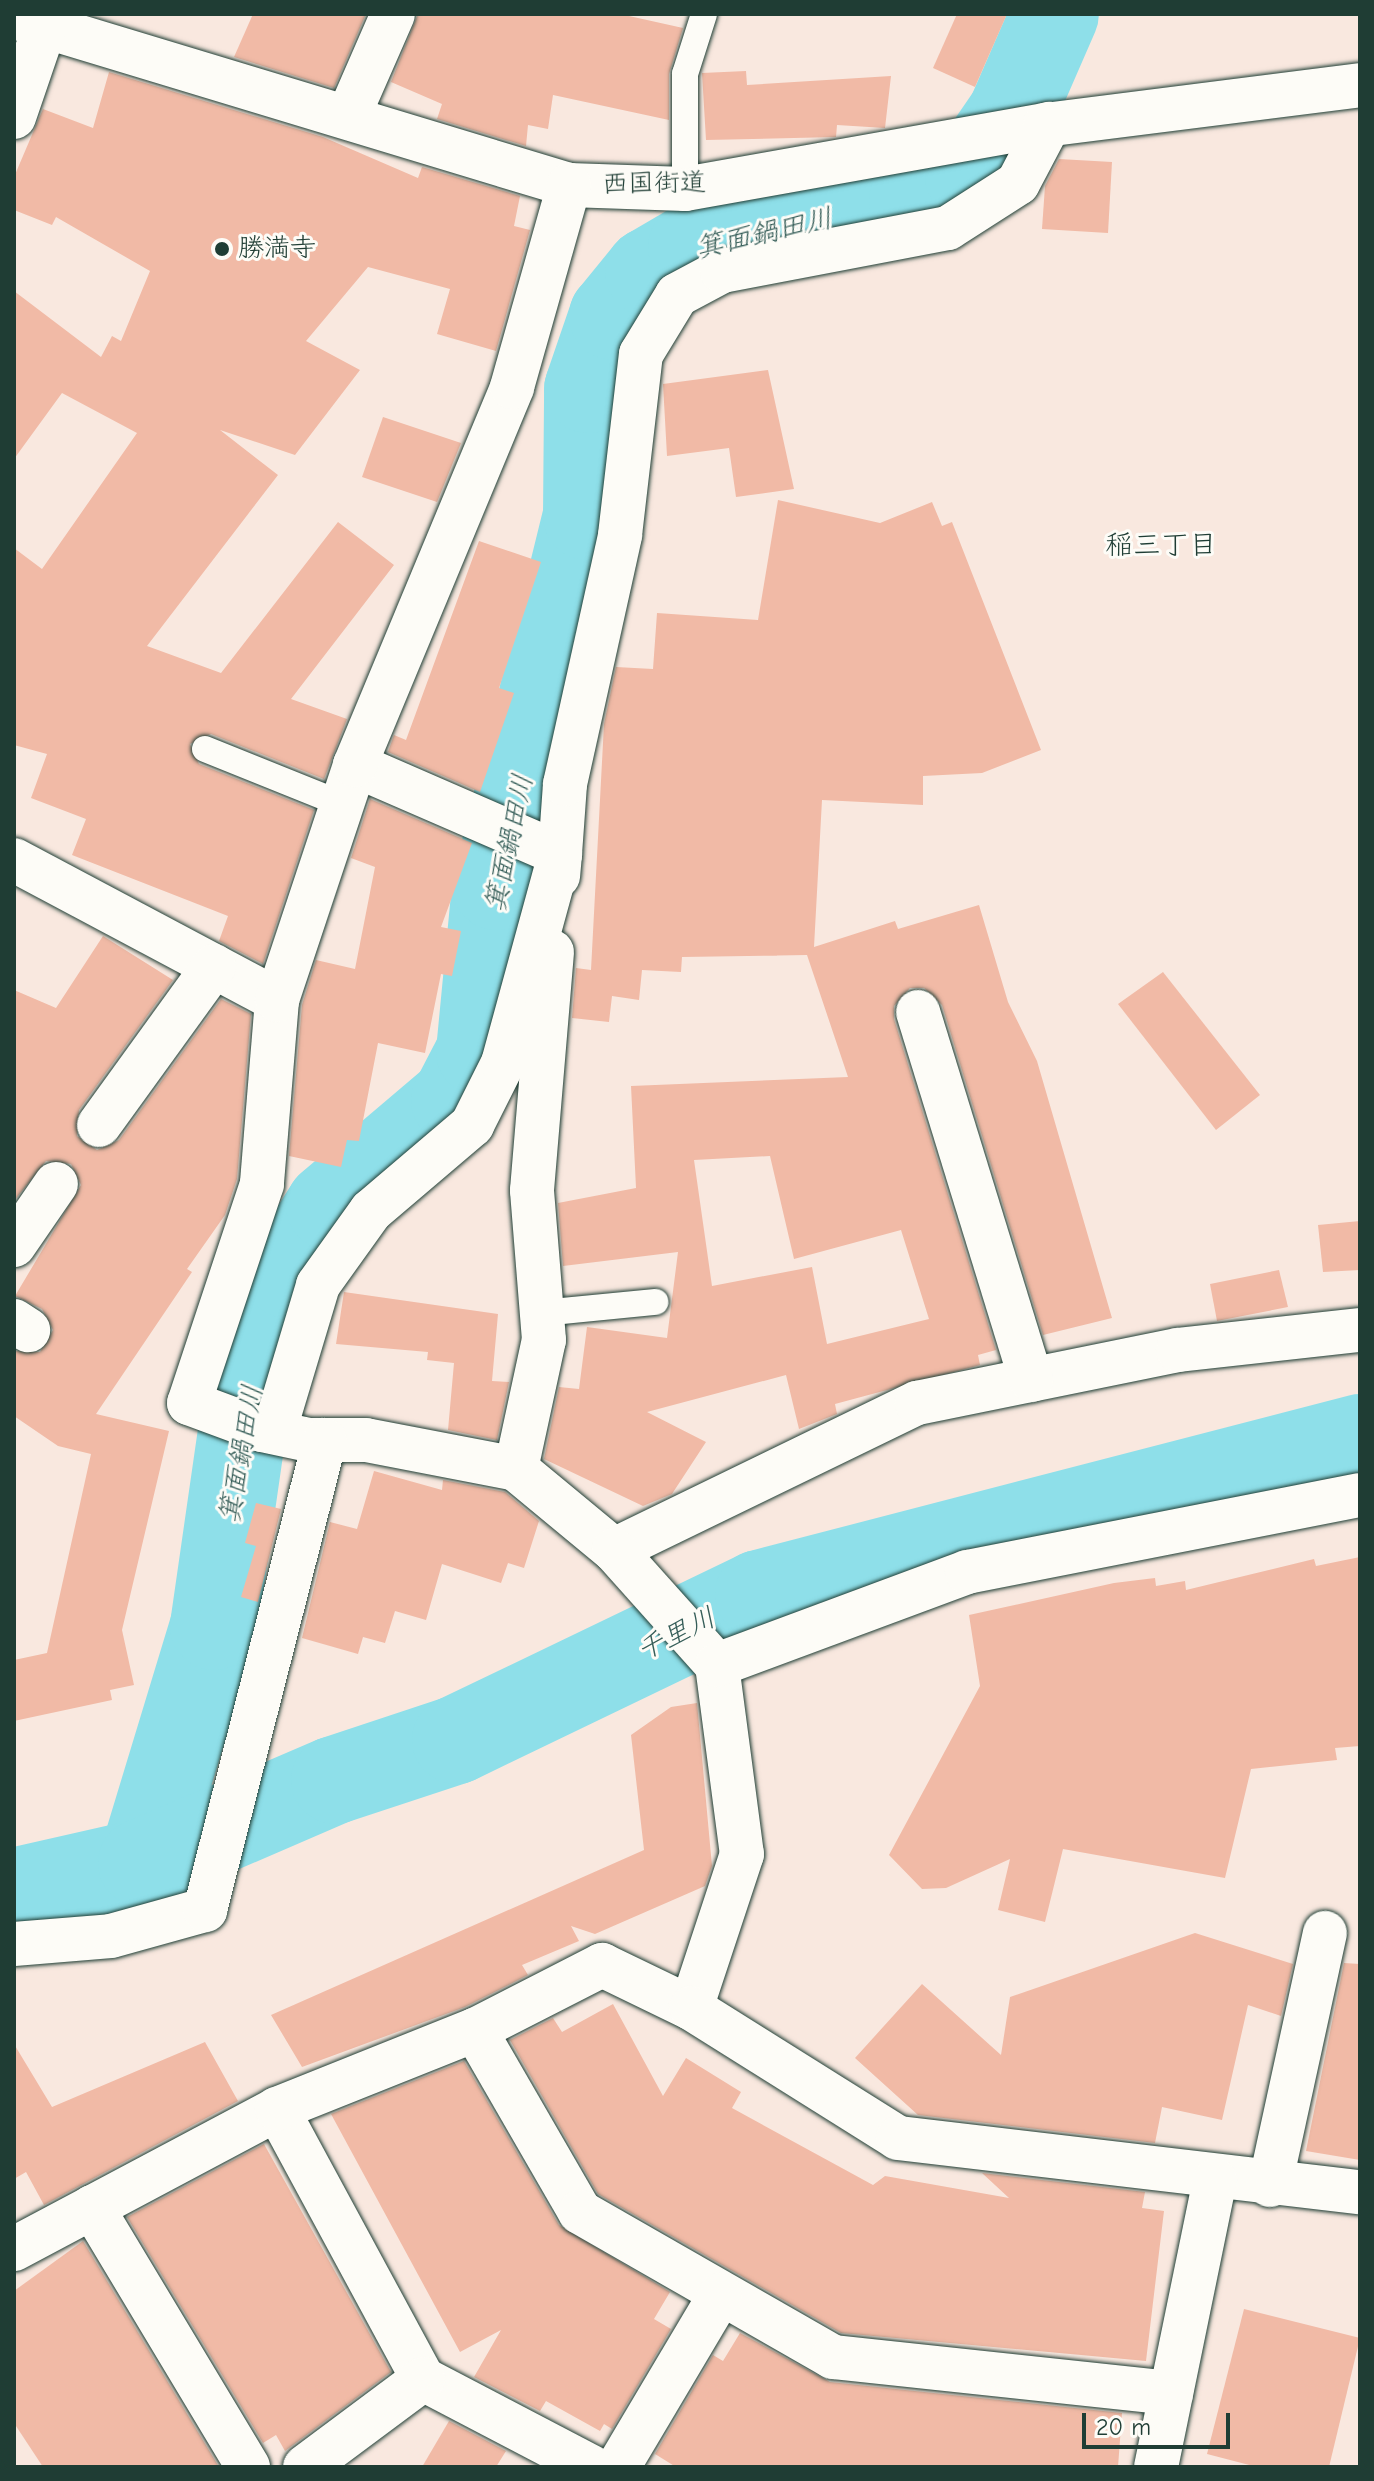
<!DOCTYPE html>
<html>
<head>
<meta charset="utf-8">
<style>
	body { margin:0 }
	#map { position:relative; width:1374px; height:2481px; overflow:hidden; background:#f9e8df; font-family:"Comic Neue","Klee One",sans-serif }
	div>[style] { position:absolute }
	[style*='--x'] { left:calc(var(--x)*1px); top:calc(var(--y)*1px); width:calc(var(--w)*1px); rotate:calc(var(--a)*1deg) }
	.river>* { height:88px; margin:-44px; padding:0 44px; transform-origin:44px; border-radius:44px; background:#8edfe9 }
	.building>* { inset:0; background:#f1baa6 }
	.roads { filter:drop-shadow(0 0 2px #1f3d34) drop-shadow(0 0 2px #1f3d34) }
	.lane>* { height:26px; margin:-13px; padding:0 13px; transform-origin:13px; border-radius:13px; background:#fdfcf7 }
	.street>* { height:44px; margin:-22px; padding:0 22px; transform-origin:22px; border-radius:22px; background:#fdfcf7 }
	.dots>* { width:22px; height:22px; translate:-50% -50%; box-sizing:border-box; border:4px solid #fdfcf7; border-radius:50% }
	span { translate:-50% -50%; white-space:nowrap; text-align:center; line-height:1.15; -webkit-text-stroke:6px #fdfcf7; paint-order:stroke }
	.street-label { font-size:26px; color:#1f3d34 }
	.poi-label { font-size:26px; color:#1f3d34 }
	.left { translate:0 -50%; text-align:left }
	.water-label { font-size:28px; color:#355d58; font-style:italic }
	.neighbourhood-label { font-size:28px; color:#1f3d34 }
	.frame { position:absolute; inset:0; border:16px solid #1f3d34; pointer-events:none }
	.scale { position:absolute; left:1082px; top:2413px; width:148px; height:36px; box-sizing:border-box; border:4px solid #1f3d34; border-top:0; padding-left:10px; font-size:24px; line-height:28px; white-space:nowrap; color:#1f3d34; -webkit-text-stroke:6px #fdfcf7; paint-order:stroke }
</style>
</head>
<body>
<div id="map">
	<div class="river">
		<i style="--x:142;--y:1863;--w:248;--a:-73.1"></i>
		<i style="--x:214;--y:1626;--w:225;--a:-81.8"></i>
		<i style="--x:246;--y:1403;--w:135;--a:-72.4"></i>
		<i style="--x:287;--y:1274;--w:80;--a:-57.7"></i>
		<i style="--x:330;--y:1206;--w:164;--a:-40.3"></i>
		<i style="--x:455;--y:1100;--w:54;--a:-62.5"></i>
		<i style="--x:480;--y:1052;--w:167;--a:-84.5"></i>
		<i style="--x:496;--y:886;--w:381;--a:-76.2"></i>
		<i style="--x:587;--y:516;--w:127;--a:-89.5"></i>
		<i style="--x:588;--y:389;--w:77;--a:-71.1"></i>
		<i style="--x:613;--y:316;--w:57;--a:-50.7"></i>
		<i style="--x:649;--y:272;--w:50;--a:-30.2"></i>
		<i style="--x:692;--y:247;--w:226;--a:-12"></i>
		<i style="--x:913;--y:200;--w:61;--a:-23.2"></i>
		<i style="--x:969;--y:176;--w:74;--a:-55.5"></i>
		<i style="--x:1011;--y:115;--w:110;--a:-66.5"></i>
		<i style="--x:14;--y:1892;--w:131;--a:-12.8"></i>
		<i style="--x:142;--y:1863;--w:210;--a:-23.3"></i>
		<i style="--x:335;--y:1780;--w:127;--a:-18.3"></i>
		<i style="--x:456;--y:1740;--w:336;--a:-25.7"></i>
		<i style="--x:759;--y:1594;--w:621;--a:-14.55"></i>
	</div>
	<div class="building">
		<i style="clip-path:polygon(253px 14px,366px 14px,334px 88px,234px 57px)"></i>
		<i style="clip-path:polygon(418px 14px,620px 14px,683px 28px,669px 74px,669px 120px,553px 95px,548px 129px,528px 125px,526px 146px,437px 119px,442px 104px,391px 82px)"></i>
		<i style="clip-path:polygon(957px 14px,1007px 14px,975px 87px,933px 68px)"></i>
		<i style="clip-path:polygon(746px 71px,747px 85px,891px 76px,885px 128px,837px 125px,836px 137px,706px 140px,702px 73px)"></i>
		<i style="clip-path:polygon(109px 72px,323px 137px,418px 178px,422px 167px,520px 196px,514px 226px,530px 230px,496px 351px,437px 334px,450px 289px,368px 267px,306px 341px,360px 370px,295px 455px,220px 430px,278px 475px,147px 646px,221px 673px,338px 522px,394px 565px,291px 699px,347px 719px,324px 779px,211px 734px,190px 744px,199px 764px,314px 810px,263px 964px,219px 941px,228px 916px,72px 855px,86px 819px,31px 798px,47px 754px,14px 745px,14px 548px,42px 569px,137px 433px,62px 393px,14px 459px,14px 291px,101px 357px,112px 336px,121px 341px,150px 271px,56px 217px,52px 225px,14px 210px,14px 177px,43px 109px,93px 128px)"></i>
		<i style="clip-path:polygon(1059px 159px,1112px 162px,1108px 233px,1042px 229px,1045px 186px)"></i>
		<i style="clip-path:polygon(768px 370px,794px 489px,736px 497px,729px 448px,667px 456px,663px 384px)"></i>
		<i style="clip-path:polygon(383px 417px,461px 443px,437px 502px,362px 477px)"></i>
		<i style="clip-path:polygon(evenodd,778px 500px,880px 523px,932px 502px,942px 526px,952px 522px,1041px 750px,982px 773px,923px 776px,923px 805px,822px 800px,814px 947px,895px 921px,898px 929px,979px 905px,1008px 1002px,1037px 1061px,1112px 1318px,1043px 1335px,942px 1005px,924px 988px,910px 988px,894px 1006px,894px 1019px,996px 1350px,978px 1355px,980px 1365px,835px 1404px,837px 1414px,799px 1429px,786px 1375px,647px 1412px,706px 1442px,672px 1494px,643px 1506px,544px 1459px,559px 1387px,579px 1389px,587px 1327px,667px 1338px,678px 1252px,563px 1266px,558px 1203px,636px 1188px,631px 1086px,848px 1077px,807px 955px,682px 957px,681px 972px,642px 970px,639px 1000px,612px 996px,609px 1022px,572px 1018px,576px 968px,591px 970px,604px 724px,616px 667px,653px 669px,657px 613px,758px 620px,778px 500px,770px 1156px,794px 1259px,901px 1230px,929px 1319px,827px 1344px,812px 1267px,712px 1286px,694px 1160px,770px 1156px)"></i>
		<i style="clip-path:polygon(479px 541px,541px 562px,499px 688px,514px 693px,480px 792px,388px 752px,394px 735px,406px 740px)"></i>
		<i style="clip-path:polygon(370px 799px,472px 843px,441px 927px,461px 931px,452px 976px,441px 974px,425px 1053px,378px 1043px,359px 1141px,347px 1140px,341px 1167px,289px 1156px,302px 1005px,316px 960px,355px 969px,375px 867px,351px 858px)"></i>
		<i style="clip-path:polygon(103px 936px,173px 980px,79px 1110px,77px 1136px,97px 1150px,119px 1140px,221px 999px,251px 1014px,237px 1179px,225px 1215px,187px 1269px,192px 1272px,96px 1414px,169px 1431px,122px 1630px,134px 1685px,110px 1690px,112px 1700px,14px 1721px,14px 1660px,47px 1653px,91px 1454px,58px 1446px,14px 1416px,14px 1351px,40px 1352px,53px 1330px,42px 1309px,15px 1296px,81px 1185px,71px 1164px,46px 1161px,14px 1201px,14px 990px,56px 1008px)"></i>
		<i style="clip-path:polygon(1163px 972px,1260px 1095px,1216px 1130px,1118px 1004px)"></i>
		<i style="clip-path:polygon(1360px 1221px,1360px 1270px,1323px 1272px,1318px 1225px)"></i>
		<i style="clip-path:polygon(1279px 1270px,1288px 1307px,1217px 1321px,1210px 1284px)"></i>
		<i style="clip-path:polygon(344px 1292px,498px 1314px,492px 1381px,509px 1382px,497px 1440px,448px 1430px,454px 1363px,427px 1360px,428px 1352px,336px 1344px)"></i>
		<i style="clip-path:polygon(374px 1471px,442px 1490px,443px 1480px,505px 1492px,539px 1521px,524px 1568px,508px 1563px,501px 1583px,442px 1564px,426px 1620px,395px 1611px,385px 1643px,363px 1637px,358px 1654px,302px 1638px,330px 1522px,357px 1529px)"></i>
		<i style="clip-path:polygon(256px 1503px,281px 1509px,258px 1602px,241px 1597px,256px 1546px,245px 1543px)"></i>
		<i style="clip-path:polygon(1360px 1557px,1360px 1746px,1335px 1748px,1337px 1760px,1251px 1769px,1225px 1878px,1063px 1849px,1045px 1922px,998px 1910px,1010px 1859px,946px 1888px,922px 1889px,889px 1855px,980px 1686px,969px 1615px,1114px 1583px,1155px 1578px,1156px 1586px,1185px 1581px,1186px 1590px,1314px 1559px,1316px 1566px)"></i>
		<i style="clip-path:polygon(697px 1703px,712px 1866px,705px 1886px,595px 1934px,571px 1926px,579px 1941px,522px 1965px,528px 1975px,465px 2007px,302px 2067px,271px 2015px,644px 1850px,631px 1735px,671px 1707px)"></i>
		<i style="clip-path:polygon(1195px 1933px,1293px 1964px,1281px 2016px,1248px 2005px,1222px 2120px,1162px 2107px,1155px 2143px,918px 2115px,855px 2058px,922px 1984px,1001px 2055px,1010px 1997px)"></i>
		<i style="clip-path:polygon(1344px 1963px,1360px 1964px,1360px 2160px,1306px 2151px)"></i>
		<i style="clip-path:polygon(613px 2004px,663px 2096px,686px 2058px,741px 2092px,732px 2108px,873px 2185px,885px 2176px,1009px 2198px,982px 2173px,1145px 2192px,1142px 2208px,1164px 2211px,1146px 2361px,841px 2333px,598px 2194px,510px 2040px,553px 2018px,562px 2032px)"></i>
		<i style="clip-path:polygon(205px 2042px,238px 2101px,44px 2205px,26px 2172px,14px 2179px,14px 2044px,52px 2107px)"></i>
		<i style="clip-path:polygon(464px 2061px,559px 2225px,670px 2292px,654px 2319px,671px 2329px,612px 2429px,604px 2424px,600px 2431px,546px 2401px,540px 2411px,474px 2377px,501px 2330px,460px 2352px,331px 2114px)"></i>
		<i style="clip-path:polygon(264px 2144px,391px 2372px,285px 2451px,276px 2435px,263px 2443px,127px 2217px)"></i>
		<i style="clip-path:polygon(83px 2241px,219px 2467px,43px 2467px,14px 2423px,14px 2291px)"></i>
		<i style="clip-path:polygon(1244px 2309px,1360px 2338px,1329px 2467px,1257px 2467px,1207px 2454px)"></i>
		<i style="clip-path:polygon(740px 2333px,830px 2382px,1122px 2413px,1118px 2467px,676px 2467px,655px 2454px,713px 2355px,723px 2361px)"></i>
		<i style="clip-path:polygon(449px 2421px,506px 2451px,496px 2467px,422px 2467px)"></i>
	</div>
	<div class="roads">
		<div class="lane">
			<i style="--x:685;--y:189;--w:115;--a:-90"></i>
			<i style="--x:685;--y:74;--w:63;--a:-72.4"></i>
			<i style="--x:205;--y:749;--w:148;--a:21.9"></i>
			<i style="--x:542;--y:1313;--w:114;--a:-5.6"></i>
		</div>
		<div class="street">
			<i style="--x:14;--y:17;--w:580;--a:16.84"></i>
			<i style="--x:569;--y:185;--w:116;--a:2"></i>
			<i style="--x:685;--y:189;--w:366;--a:-10.1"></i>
			<i style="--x:1045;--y:125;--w:318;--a:-7.2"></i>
			<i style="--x:14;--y:117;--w:109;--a:-71.2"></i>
			<i style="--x:348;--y:117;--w:112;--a:-66.4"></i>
			<i style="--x:355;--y:765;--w:223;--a:23.5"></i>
			<i style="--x:560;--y:854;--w:22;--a:95"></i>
			<i style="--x:14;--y:860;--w:298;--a:28"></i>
			<i style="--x:277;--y:1000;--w:185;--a:94.7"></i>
			<i style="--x:262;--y:1184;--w:231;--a:108.4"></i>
			<i style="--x:189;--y:1403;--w:78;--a:20.3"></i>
			<i style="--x:262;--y:1430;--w:48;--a:12"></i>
			<i style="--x:309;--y:1440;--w:57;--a:0"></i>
			<i style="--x:366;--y:1440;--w:153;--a:10.9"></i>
			<i style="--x:516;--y:1469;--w:127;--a:39.6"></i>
			<i style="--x:614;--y:1550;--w:337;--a:-25.9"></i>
			<i style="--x:917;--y:1403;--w:266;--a:-11.5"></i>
			<i style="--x:1178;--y:1350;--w:183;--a:-6.3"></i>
			<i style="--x:277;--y:1000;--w:248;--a:-71.6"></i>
			<i style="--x:355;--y:765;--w:409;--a:-67.4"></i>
			<i style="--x:512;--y:387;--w:210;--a:-74.2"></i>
			<i style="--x:918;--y:1012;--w:385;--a:72.9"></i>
			<i style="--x:99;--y:1125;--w:196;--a:-54.1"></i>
			<i style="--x:14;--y:1245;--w:74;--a:-55.5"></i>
			<i style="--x:14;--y:1321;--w:17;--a:33"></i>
			<i style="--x:274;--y:1432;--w:153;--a:-73.3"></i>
			<i style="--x:318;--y:1285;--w:91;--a:-54.4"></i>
			<i style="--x:371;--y:1211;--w:133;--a:-40.4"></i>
			<i style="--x:472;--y:1125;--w:69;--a:-63.4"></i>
			<i style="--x:503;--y:1063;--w:217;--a:-74.7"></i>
			<i style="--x:560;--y:854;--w:70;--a:-85.9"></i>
			<i style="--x:565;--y:784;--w:255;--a:-77.5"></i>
			<i style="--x:620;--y:535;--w:182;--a:-83.4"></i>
			<i style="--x:641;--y:354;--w:69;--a:-58.6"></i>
			<i style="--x:677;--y:295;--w:51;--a:-28.1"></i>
			<i style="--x:722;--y:271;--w:230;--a:-10.8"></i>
			<i style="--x:948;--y:228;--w:83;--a:-32.7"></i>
			<i style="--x:1018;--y:183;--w:67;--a:-62.3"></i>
			<i style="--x:516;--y:1469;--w:132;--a:-77.8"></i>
			<i style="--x:544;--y:1340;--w:150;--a:-94.6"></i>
			<i style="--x:532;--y:1190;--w:239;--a:-85.2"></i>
			<i style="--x:614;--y:1550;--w:154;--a:48.2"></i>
			<i style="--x:717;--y:1665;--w:191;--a:82.5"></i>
			<i style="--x:742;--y:1854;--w:162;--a:108.3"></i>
			<i style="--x:717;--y:1665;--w:267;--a:-20.4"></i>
			<i style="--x:967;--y:1572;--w:400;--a:-11.1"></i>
			<i style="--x:14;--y:1944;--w:97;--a:-4.7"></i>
			<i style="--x:111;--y:1936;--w:98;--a:-15.5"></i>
			<i style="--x:205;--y:1910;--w:485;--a:-75.7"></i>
			<i style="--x:475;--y:2030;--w:210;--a:60"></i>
			<i style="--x:580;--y:2212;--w:292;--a:29.8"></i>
			<i style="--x:833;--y:2357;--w:340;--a:6.1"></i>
			<i style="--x:277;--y:2109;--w:307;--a:61.6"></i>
			<i style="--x:423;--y:2379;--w:190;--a:27.6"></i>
			<i style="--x:1270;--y:2185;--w:258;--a:-77.7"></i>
			<i style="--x:92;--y:2207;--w:303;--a:59"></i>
			<i style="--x:14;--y:2249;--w:298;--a:-28"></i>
			<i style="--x:277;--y:2109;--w:213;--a:-21.8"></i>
			<i style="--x:475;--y:2030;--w:143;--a:-27.1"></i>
			<i style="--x:602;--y:1965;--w:99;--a:25.8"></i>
			<i style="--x:691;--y:2008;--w:244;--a:32.1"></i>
			<i style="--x:898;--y:2138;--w:465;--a:6.7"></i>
			<i style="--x:305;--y:2467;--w:147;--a:-36.7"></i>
			<i style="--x:618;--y:2467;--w:200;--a:-59.3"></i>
			<i style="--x:1156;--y:2467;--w:293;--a:-78.4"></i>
		</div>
	</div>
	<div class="dots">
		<i style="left:222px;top:249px;background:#1f3d34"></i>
	</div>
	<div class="street-label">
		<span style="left:654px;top:184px;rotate:-1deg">西国街道</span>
	</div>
	<div class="poi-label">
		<span class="left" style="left:238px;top:249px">勝満寺</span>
	</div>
	<div class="water-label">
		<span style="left:764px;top:233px;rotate:-13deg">箕面鍋田川</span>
		<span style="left:509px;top:843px;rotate:-78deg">箕面鍋田川</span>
		<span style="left:241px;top:1454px;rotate:-80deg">箕面鍋田川</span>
		<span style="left:676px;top:1634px;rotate:-26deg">千里川</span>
	</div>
	<div class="neighbourhood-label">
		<span style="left:1161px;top:545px">稲三丁目</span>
	</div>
	<div class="frame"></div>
	<div class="scale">20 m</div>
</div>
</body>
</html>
